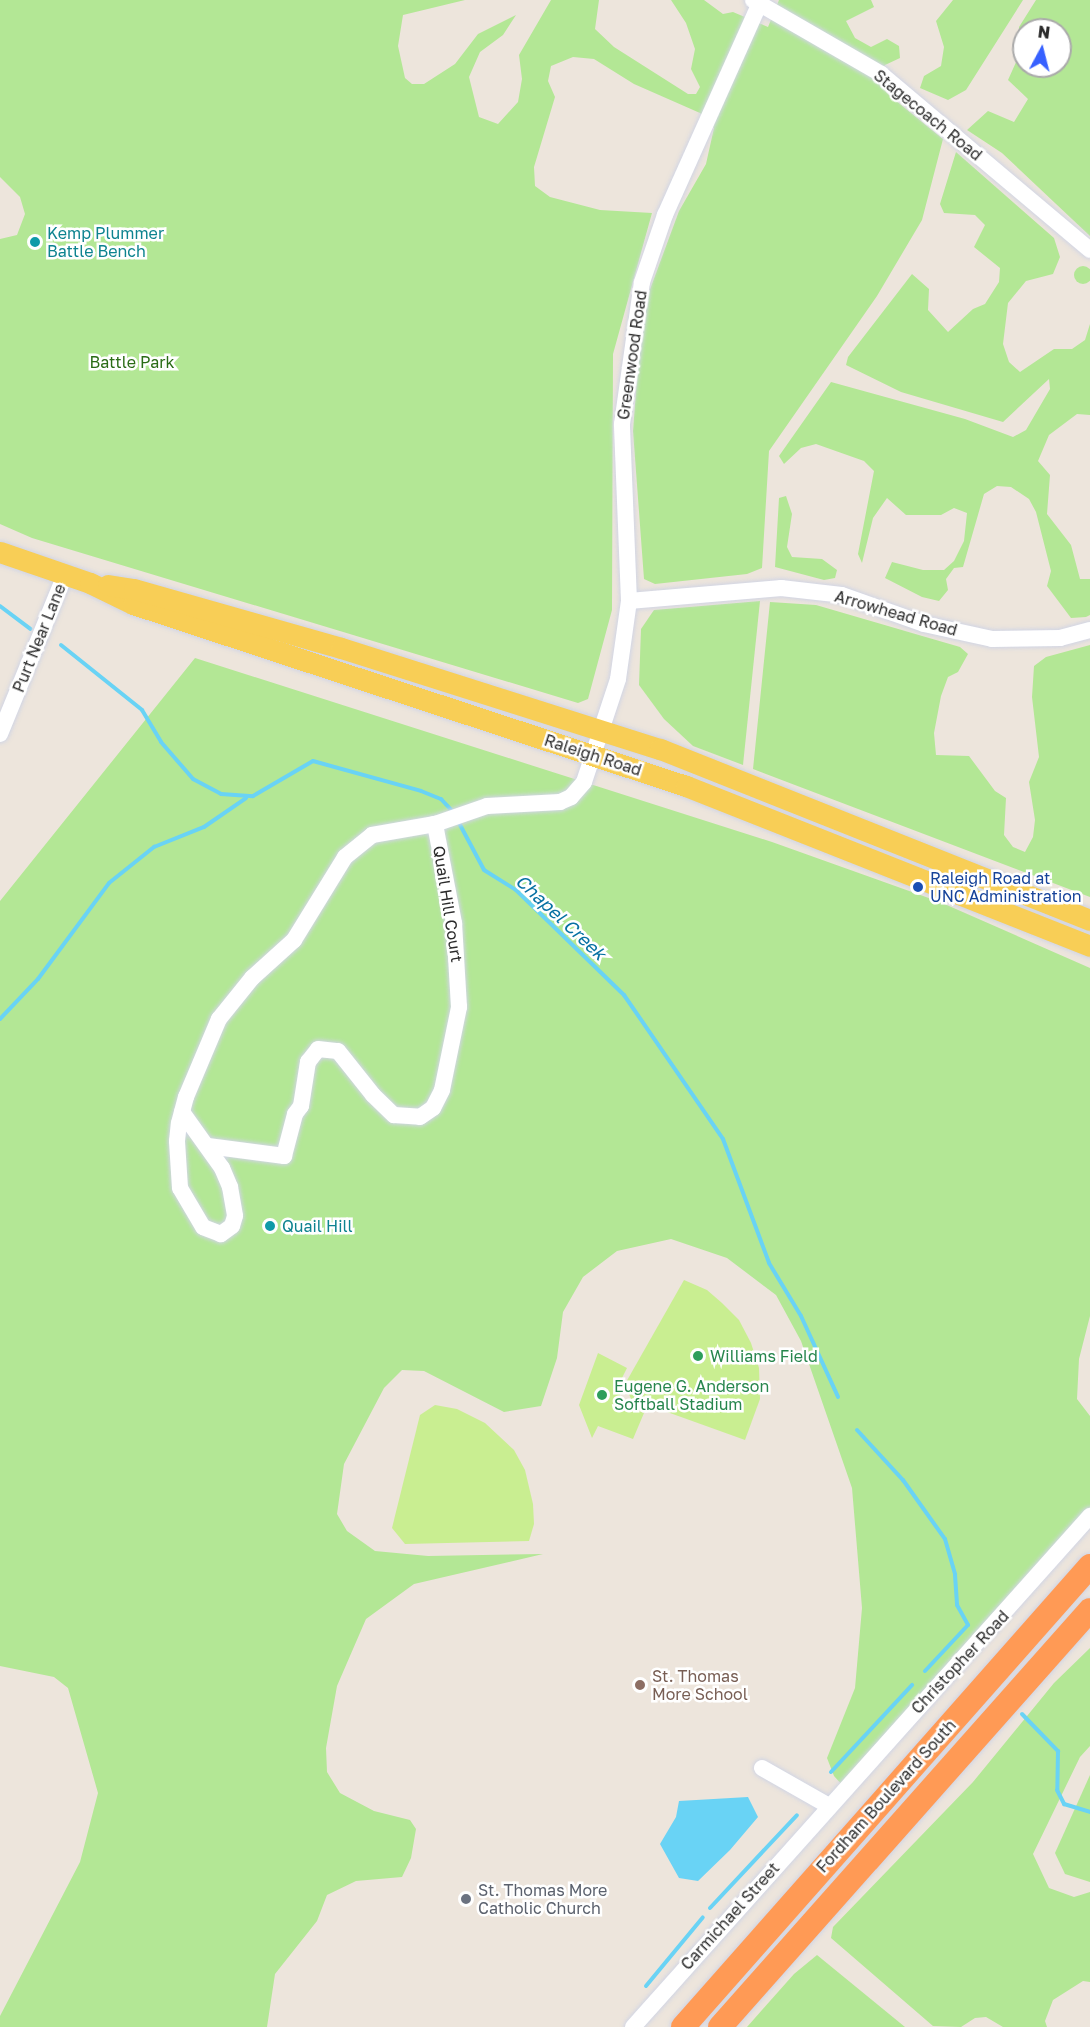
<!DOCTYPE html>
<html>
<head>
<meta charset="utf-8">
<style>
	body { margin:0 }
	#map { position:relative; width:1090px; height:2027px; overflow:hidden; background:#ede5dc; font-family:"Golos Text",sans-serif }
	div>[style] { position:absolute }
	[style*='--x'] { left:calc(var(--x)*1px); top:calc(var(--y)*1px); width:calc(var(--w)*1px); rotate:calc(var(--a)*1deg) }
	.green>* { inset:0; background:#b3e795 }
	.round { border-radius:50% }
	.pitch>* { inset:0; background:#c9ee91 }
	.water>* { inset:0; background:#69d3f5 }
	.stream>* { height:4px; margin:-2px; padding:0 2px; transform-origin:2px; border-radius:2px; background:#69d3f5 }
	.roads { filter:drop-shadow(0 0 2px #d1d5e4) drop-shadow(0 0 2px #d1d5e4) }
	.minor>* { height:16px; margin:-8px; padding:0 8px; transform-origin:8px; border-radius:8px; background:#fff }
	.major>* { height:21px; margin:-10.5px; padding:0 10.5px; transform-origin:10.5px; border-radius:10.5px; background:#f8ce56 }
	.highway>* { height:24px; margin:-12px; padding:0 12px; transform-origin:12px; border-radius:12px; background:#ff9a55 }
	.dots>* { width:16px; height:16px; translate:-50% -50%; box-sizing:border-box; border:3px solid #fff; border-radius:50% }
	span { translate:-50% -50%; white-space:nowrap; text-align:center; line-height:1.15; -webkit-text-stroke:5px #fff; paint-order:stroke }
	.street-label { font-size:16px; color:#2b2b2b }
	.culture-label { font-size:16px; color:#0d838f }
	.left { translate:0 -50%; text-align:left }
	.park-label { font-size:16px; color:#2a6c16 }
	.transit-label { font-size:16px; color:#164399 }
	.leisure-label { font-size:16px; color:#27864d }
	.education-label { font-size:16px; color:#785e54 }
	.worship-label { font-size:16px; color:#5b616d }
	.water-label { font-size:18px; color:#0771a3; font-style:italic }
	.north { position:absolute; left:1012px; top:18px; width:60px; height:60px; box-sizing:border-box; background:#fff; border:2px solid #aaa; border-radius:50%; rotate:7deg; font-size:16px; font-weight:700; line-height:24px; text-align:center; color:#2b2b2b }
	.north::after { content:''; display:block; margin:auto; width:21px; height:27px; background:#3761ff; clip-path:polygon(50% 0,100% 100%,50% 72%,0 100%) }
</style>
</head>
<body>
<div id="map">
	<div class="green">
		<i style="clip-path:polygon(0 0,465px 0,403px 15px,398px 46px,405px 78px,412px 84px,424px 84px,455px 64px,478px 34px,516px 15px,503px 35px,480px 52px,469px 77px,479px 117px,498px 124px,518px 102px,522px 79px,519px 55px,551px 0,599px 0,595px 29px,614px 47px,688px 94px,696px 94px,700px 87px,691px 69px,695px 49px,686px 23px,671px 0,704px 0,723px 14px,733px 12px,768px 27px,779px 0,871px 0,874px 7px,846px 21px,855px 38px,871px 47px,887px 39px,899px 46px,900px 58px,885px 65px,878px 81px,889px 95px,943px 139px,922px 220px,877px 296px,769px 451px,762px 568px,747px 574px,655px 584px,644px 579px,633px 431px,642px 311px,679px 211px,706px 164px,714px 128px,700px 113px,634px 84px,594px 59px,573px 57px,551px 66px,548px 81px,555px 97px,534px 167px,535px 186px,550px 197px,600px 210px,652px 213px,613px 354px,612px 610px,588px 699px,578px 703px,32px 538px,0 524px,0 239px,17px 235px,25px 214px,20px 197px,0 177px)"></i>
		<i style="clip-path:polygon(953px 0,1023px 0,966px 90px,948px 100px,920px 88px,924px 76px,941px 66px,944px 47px,936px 21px)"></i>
		<i style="clip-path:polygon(evenodd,1036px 0,1090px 0,1090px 236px,1002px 153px,967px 130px,988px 111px,1014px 122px,1028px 99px,1008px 80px,1017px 60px,1019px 27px,1036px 0,1024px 30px,1060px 30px,1060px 66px,1024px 66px,1024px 30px)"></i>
		<i style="clip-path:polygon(956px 152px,1054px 238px,1060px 257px,1053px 274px,1026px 281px,1008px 303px,1003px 344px,1009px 362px,1020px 372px,1054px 349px,1072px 349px,1085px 340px,1090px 324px,1090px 415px,1077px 414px,1049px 435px,1038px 461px,1050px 475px,1047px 514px,1071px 545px,1080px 579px,1090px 579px,1090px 615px,1086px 617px,1071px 618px,1047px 586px,1051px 571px,1036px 512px,1029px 499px,1011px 487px,997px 486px,984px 494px,963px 567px,954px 568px,946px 579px,948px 590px,939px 601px,922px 597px,885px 578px,892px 562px,923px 570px,944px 570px,954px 561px,964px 541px,967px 513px,954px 508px,941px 515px,906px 515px,887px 498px,873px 518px,862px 563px,858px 554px,874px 471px,864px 461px,816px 444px,801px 448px,784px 464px,779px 456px,831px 382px,965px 419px,1013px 437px,1026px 430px,1050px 389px,1049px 379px,1003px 422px,901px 392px,846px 365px,848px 357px,912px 274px,929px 289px,928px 310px,948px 332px,973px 309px,985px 304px,999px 282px,1000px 268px,974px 247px,985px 225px,975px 215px,944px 213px,940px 204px)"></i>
		<i class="round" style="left:1074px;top:266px;width:18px;height:18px"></i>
		<i style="clip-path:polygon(786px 496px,792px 514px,787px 547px,792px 557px,822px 559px,837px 570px,835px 578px,824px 580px,775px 567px,779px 498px)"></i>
		<i style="clip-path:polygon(760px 601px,743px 765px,693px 746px,664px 719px,639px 685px,641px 629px,654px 610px)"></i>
		<i style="clip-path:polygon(770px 602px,816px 605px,960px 647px,968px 654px,958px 672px,948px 677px,941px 696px,934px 733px,936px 755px,969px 756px,995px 791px,1006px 798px,1004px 835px,1013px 847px,1025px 852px,1033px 837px,1035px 820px,1029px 782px,1039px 757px,1032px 697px,1034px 666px,1046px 657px,1090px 645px,1090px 897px,753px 769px)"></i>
		<i style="clip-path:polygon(195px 658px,772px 842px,940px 902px,1090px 968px,1090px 1316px,1079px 1359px,1077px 1399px,1090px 1416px,1090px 1516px,845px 1788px,834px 1776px,827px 1758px,855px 1688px,862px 1608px,852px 1488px,801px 1341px,776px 1295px,727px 1258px,671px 1239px,617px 1251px,583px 1277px,563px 1312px,557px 1358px,541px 1406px,504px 1412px,424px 1371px,402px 1370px,384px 1388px,344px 1464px,337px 1514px,347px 1531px,375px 1551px,428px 1556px,543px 1554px,414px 1584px,366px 1619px,337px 1686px,326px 1748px,327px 1772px,340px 1793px,374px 1811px,410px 1820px,416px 1829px,411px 1858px,402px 1877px,356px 1881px,327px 1895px,317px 1921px,275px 1974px,267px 2027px,0 2027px,0 2016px,80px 1862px,98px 1793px,68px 1688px,54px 1677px,0 1666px,0 901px)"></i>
		<i style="clip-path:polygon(1090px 1648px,1090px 1746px,1080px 1757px,1033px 1854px,1049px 1888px,1074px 1897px,1090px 1892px,1090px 1982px,1083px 1981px,1053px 2000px,1045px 2021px,1047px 2027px,1003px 2027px,986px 2017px,975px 2018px,961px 2027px,933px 2026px,831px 1938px,833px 1927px,973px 1782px,1054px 1683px)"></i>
		<i style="clip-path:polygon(1090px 1775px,1090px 1882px,1065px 1874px,1055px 1853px)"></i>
		<i style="clip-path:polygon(817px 1955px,905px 2027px,747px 2027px,794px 1974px)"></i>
	</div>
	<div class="pitch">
		<i style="clip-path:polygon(684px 1280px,707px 1290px,722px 1303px,739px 1320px,751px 1343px,759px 1368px,760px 1399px,745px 1440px,631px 1399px,625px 1384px)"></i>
		<i style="clip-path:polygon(598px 1353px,627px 1368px,618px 1386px,622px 1404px,644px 1413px,633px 1439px,598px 1426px,592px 1438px,579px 1405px)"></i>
		<i style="clip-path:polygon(435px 1405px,457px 1409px,485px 1423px,514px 1450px,525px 1470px,533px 1504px,534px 1524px,529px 1541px,405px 1544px,392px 1528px,420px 1415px)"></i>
	</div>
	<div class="water">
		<i style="clip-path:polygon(748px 1797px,758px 1817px,730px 1850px,698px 1881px,679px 1878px,660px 1844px,676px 1817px,679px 1801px)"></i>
	</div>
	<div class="stream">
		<i style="--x:0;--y:606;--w:38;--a:37"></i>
		<i style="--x:61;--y:645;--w:104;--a:38.7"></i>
		<i style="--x:142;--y:710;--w:37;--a:59"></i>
		<i style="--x:161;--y:742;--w:49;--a:49.1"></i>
		<i style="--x:193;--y:779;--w:32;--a:28"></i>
		<i style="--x:221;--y:794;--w:32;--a:4"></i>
		<i style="--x:253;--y:796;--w:69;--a:-30.3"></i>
		<i style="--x:313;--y:761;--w:112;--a:15.5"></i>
		<i style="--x:421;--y:791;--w:22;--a:22"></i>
		<i style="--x:441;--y:799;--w:18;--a:47"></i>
		<i style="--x:458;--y:821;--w:55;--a:62"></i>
		<i style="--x:484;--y:870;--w:38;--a:32"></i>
		<i style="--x:516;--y:890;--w:151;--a:44.2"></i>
		<i style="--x:624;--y:995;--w:175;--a:55.5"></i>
		<i style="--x:723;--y:1139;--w:132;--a:69.6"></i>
		<i style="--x:769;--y:1263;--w:62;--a:58.9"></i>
		<i style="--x:801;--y:1316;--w:89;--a:65.4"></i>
		<i style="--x:0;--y:1019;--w:55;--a:-46.5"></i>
		<i style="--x:38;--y:979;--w:119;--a:-53.5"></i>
		<i style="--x:109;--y:883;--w:58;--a:-38.7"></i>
		<i style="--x:154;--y:847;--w:54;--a:-21.8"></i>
		<i style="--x:204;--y:827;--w:51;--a:-34.6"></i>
		<i style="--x:857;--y:1430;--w:68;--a:47.4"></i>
		<i style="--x:903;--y:1480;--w:72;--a:54.6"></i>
		<i style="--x:945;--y:1539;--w:37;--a:74"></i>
		<i style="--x:955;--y:1575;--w:30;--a:86"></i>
		<i style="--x:957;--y:1605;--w:23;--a:61"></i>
		<i style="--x:968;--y:1625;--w:63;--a:133.1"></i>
		<i style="--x:1022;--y:1714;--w:52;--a:45.8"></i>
		<i style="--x:1058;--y:1751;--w:39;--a:91"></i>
		<i style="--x:1057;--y:1790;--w:16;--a:63"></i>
		<i style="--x:1064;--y:1804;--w:27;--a:17"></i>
		<i style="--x:831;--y:1772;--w:119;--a:-47"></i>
		<i style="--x:710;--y:1908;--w:127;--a:-46.9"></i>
		<i style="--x:646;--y:1986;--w:89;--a:-50.4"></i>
	</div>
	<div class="roads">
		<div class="minor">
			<i style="--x:753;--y:0;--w:148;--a:30"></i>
			<i style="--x:881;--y:74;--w:273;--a:40.1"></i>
			<i style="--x:629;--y:601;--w:153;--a:-4.9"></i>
			<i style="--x:781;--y:588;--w:61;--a:6.5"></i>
			<i style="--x:842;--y:595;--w:87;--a:19.5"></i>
			<i style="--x:924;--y:624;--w:70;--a:12.4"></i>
			<i style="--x:992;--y:639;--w:68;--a:-0.8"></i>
			<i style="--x:1060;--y:638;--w:31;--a:-15"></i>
			<i style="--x:0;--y:734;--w:172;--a:-67.8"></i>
			<i style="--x:182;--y:1112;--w:69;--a:54.5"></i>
			<i style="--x:222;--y:1168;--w:21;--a:67"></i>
			<i style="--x:230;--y:1187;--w:29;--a:80"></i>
			<i style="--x:235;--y:1216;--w:10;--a:107"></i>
			<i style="--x:232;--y:1226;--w:14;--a:144"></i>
			<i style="--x:221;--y:1234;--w:19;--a:-159"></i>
			<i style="--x:203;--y:1227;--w:45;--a:-120.5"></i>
			<i style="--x:180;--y:1188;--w:47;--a:-93.7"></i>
			<i style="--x:177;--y:1141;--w:18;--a:-84"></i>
			<i style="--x:179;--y:1123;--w:27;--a:-75"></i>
			<i style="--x:186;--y:1097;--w:85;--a:-67.1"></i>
			<i style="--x:219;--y:1019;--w:53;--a:-51.2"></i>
			<i style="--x:252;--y:978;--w:57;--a:-42.1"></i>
			<i style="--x:294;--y:940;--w:97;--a:-58.4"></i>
			<i style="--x:345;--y:857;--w:35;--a:-39"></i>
			<i style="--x:372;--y:835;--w:64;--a:-9.9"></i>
			<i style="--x:435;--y:824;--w:55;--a:-19.1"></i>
			<i style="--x:487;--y:806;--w:73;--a:-3.1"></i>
			<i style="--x:560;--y:802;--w:12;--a:-24"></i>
			<i style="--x:571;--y:797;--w:20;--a:-49"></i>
			<i style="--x:584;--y:782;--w:108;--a:-71.7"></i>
			<i style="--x:618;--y:679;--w:79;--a:-82"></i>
			<i style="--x:629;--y:601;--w:177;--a:-92.3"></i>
			<i style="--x:622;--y:424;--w:143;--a:-82"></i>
			<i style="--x:642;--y:282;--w:71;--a:-71.1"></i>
			<i style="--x:665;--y:215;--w:235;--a:-65.9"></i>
			<i style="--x:208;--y:1146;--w:77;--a:7.5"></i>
			<i style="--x:284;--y:1156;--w:43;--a:-75.3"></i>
			<i style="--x:295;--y:1114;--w:10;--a:-53"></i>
			<i style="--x:301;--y:1106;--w:45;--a:-81"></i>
			<i style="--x:308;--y:1062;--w:16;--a:-52"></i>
			<i style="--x:318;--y:1049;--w:20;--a:6"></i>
			<i style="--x:338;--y:1051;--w:56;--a:51.5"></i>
			<i style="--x:373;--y:1095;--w:29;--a:44"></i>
			<i style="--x:394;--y:1115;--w:26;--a:4"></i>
			<i style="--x:420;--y:1117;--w:16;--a:-35"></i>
			<i style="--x:433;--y:1108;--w:20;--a:-63"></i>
			<i style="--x:442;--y:1090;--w:85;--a:-78.4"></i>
			<i style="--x:459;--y:1007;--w:84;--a:-93.4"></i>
			<i style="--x:454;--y:923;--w:101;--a:-100.9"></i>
			<i style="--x:762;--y:1768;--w:77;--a:29.6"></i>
			<i style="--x:633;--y:2027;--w:686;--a:-48.19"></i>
		</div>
		<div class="major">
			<i style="--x:0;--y:552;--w:95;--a:19"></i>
			<i style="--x:90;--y:583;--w:48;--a:26"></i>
			<i style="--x:133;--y:604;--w:582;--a:18.22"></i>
			<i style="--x:686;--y:786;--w:435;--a:21.6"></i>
			<i style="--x:108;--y:585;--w:26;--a:9"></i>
			<i style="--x:134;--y:589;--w:215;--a:15.9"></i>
			<i style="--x:341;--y:648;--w:335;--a:17.6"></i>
			<i style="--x:660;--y:749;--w:463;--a:21.7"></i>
		</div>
		<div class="highway">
			<i style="--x:683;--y:2027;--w:615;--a:-48.56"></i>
			<i style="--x:720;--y:2027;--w:557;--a:-48.42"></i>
		</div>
	</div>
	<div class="dots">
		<i style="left:35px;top:242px;background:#0f9aa8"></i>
		<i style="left:918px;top:887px;background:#1a4fb4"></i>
		<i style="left:270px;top:1226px;background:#0f9aa8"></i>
		<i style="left:698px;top:1356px;background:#2e9e5b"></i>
		<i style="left:602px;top:1395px;background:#2e9e5b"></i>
		<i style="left:640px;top:1685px;background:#8d6e63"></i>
		<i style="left:466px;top:1899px;background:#6b7280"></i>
	</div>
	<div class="street-label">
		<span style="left:928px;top:115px;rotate:39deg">Stagecoach Road</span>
		<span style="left:632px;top:355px;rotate:-82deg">Greenwood Road</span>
		<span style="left:896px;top:613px;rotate:16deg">Arrowhead Road</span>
		<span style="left:39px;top:638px;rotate:-68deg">Purt Near Lane</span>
		<span style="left:593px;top:755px;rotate:18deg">Raleigh Road</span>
		<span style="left:448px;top:904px;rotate:81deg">Quail Hill Court</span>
		<span style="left:960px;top:1662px;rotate:-47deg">Christopher Road</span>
		<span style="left:886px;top:1796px;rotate:-48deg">Fordham Boulevard South</span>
		<span style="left:730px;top:1916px;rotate:-48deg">Carmichael Street</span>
	</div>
	<div class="culture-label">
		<span class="left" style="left:47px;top:242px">Kemp Plummer<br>Battle Bench</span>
		<span class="left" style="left:282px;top:1226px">Quail Hill</span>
	</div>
	<div class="park-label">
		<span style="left:132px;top:362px">Battle Park</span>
	</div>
	<div class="transit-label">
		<span class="left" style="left:930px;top:887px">Raleigh Road at<br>UNC Administration</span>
	</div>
	<div class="leisure-label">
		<span class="left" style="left:710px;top:1356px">Williams Field</span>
		<span class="left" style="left:614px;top:1395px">Eugene G. Anderson<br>Softball Stadium</span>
	</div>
	<div class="education-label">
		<span class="left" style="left:652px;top:1685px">St. Thomas<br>More School</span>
	</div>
	<div class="worship-label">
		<span class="left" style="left:478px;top:1899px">St. Thomas More<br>Catholic Church</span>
	</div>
	<div class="water-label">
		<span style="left:561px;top:917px;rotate:43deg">Chapel Creek</span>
	</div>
	<div class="north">N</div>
</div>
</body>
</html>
